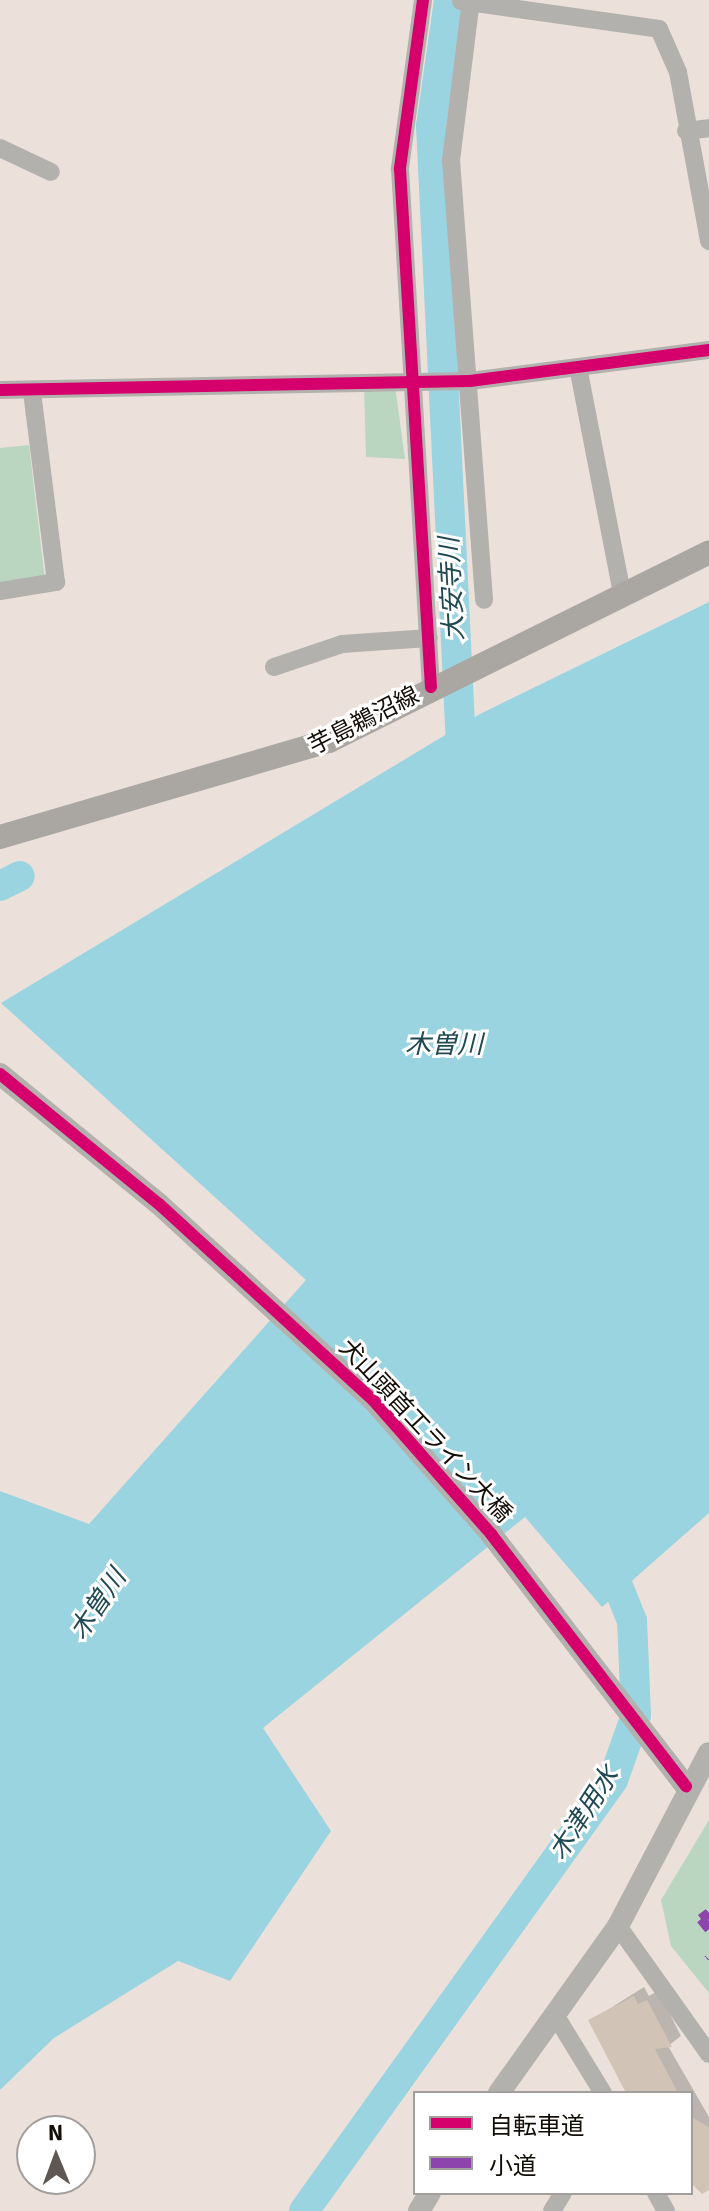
<!DOCTYPE html>
<html>
<head>
<meta charset="utf-8">
<style>
	body { margin:0 }
	#map { position:relative; width:709px; height:2211px; overflow:hidden; background:#ece1da; font-family:Signika,"Noto Sans JP",sans-serif }
	div>[style] { position:absolute }
	[style*='--x'] { left:calc(var(--x)*1px); top:calc(var(--y)*1px); width:calc(var(--w)*1px); rotate:calc(var(--a)*1deg) }
	.green>* { inset:0; background:#bad6c1 }
	.water>* { inset:0; background:#9ad4e1 }
	.shadow>* { inset:0; background:#0003 }
	.river>* { height:30px; margin:-15px; padding:0 15px; transform-origin:15px; border-radius:15px; background:#9ad4e1 }
	.building>* { inset:0; background:#d2c3b7 }
	.minor>* { height:18px; margin:-9px; padding:0 9px; transform-origin:9px; border-radius:9px; background:#b3b1ae }
	.tertiary>* { height:22px; margin:-11px; padding:0 11px; transform-origin:11px; border-radius:11px; background:#b3b1ae }
	.secondary>* { height:24px; margin:-12px; padding:0 12px; transform-origin:12px; border-radius:12px; background:#aaa7a3 }
	.quiet>* { height:10px; margin-top:-5px; transform-origin:0; background:repeating-linear-gradient(90deg,#8e44ad 0 20px,transparent 0 30px) }
	.cycleway>* { height:12px; margin:-6px; padding:0 6px; transform-origin:6px; border-radius:6px; background:#d6006c }
	span { translate:-50% -50%; white-space:nowrap; text-align:center; line-height:1.15; -webkit-text-stroke:6px #fff; paint-order:stroke }
	.street-label { font-size:24px; color:#130d08 }
	.water-label { font-size:26px; color:#214953; font-style:italic }
	.legend { position:absolute; left:413px; top:2091px; width:280px; height:104px; box-sizing:border-box; background:#fff; border:2px solid #a19e9c; margin:0; padding:10px 14px; list-style:none; font-size:24px; color:#130d08 }
	.legend li { display:flex; align-items:center; gap:16px; height:40px }
	.legend b { width:40px; border:2px solid #a19e9c }
	.north { position:absolute; left:16px; top:2115px; width:80px; height:80px; box-sizing:border-box; background:#fff; border:2px solid #a19e9c; border-radius:50%; rotate:359deg; font-size:22px; font-weight:700; line-height:32px; text-align:center; color:#130d08 }
	.north::after { content:''; display:block; margin:auto; width:28px; height:36px; background:#5f5752; clip-path:polygon(50% 0,100% 100%,50% 72%,0 100%) }
</style>
</head>
<body>
<div id="map">
	<div class="green">
		<i style="clip-path:polygon(395px 386px,405px 459px,366px 457px,364px 388px)"></i>
		<i style="clip-path:polygon(29px 445px,45px 580px,0 585px,0 448px)"></i>
		<i style="clip-path:polygon(709px 1820px,709px 1993px,671px 1946px,661px 1900px)"></i>
	</div>
	<div class="water">
		<i style="clip-path:polygon(709px 602px,709px 1513px,602px 1607px,525px 1517px,263px 1728px,331px 1831px,230px 1981px,178px 1961px,54px 2038px,0 2090px,0 1491px,89px 1524px,306px 1280px,1px 1003px,480px 714px)"></i>
	</div>
	<div class="shadow">
		<i style="clip-path:polygon(644px 1987px,649px 1996px,658px 1991px,681px 2036px,668px 2046px,709px 2117px,709px 2187px,691px 2181px,691px 2093px,628px 2093px,590px 2021px)"></i>
	</div>
	<div class="river">
		<i style="--x:449;--y:0;--w:127;--a:98.1"></i>
		<i style="--x:431;--y:126;--w:642;--a:87.23"></i>
		<i style="--x:0;--y:886;--w:22;--a:-27"></i>
		<i style="--x:304;--y:2211;--w:530;--a:-54.36"></i>
		<i style="--x:613;--y:1780;--w:69;--a:-70.5"></i>
		<i style="--x:636;--y:1715;--w:94;--a:-92.4"></i>
		<i style="--x:632;--y:1621;--w:73;--a:-111.7"></i>
	</div>
	<div class="building">
		<i style="clip-path:polygon(634px 1996px,638px 2004px,647px 2000px,672px 2047px,655px 2049px,678px 2093px,626px 2093px,588px 2020px)"></i>
		<i style="clip-path:polygon(691px 2117px,709px 2127px,709px 2190px,702px 2194px,691px 2183px)"></i>
	</div>
	<div class="minor">
		<i style="--x:423;--y:0;--w:171;--a:97.8"></i>
		<i style="--x:400;--y:169;--w:519;--a:86.58"></i>
		<i style="--x:471;--y:0;--w:161;--a:97.1"></i>
		<i style="--x:451;--y:160;--w:441;--a:85.7"></i>
		<i style="--x:461;--y:1;--w:200;--a:8"></i>
		<i style="--x:659;--y:29;--w:47;--a:66.2"></i>
		<i style="--x:678;--y:72;--w:172;--a:79.6"></i>
		<i style="--x:686;--y:131;--w:23;--a:-7"></i>
		<i style="--x:0;--y:148;--w:56;--a:25.2"></i>
		<i style="--x:578;--y:367;--w:231;--a:79"></i>
		<i style="--x:0;--y:390;--w:470;--a:-1.1"></i>
		<i style="--x:470;--y:381;--w:241;--a:-7.4"></i>
		<i style="--x:0;--y:591;--w:57;--a:-9.1"></i>
		<i style="--x:56;--y:582;--w:193;--a:-97.2"></i>
		<i style="--x:274;--y:667;--w:72;--a:-18.7"></i>
		<i style="--x:342;--y:644;--w:87;--a:-3.9"></i>
		<i style="--x:618;--y:1926;--w:157;--a:54.6"></i>
		<i style="--x:557;--y:2018;--w:88;--a:58.5"></i>
		<i style="--x:656;--y:2193;--w:21;--a:61"></i>
		<i style="--x:552;--y:2211;--w:21;--a:-59"></i>
	</div>
	<div class="tertiary">
		<i style="--x:0;--y:1074;--w:205;--a:39.3"></i>
		<i style="--x:159;--y:1204;--w:290;--a:42.5"></i>
		<i style="--x:373;--y:1400;--w:179;--a:48.6"></i>
		<i style="--x:491;--y:1534;--w:319;--a:52.3"></i>
		<i style="--x:499;--y:2093;--w:205;--a:-54.5"></i>
		<i style="--x:618;--y:1926;--w:195;--a:-62.3"></i>
		<i style="--x:419;--y:2211;--w:21;--a:-59"></i>
	</div>
	<div class="secondary">
		<i style="--x:0;--y:837;--w:343;--a:-16.3"></i>
		<i style="--x:329;--y:741;--w:424;--a:-26.4"></i>
	</div>
	<div class="quiet">
		<i style="--x:709;--y:1913;--w:10;--a:143"></i>
		<i style="--x:701;--y:1919;--w:13;--a:51"></i>
		<i style="--x:708;--y:1960;--w:1;--a:-45"></i>
	</div>
	<div class="cycleway">
		<i style="--x:423;--y:0;--w:171;--a:97.8"></i>
		<i style="--x:400;--y:169;--w:519;--a:86.58"></i>
		<i style="--x:0;--y:390;--w:470;--a:-1.1"></i>
		<i style="--x:470;--y:381;--w:241;--a:-7.4"></i>
		<i style="--x:0;--y:1074;--w:205;--a:39.3"></i>
		<i style="--x:159;--y:1204;--w:290;--a:42.5"></i>
		<i style="--x:373;--y:1400;--w:179;--a:48.6"></i>
		<i style="--x:491;--y:1534;--w:319;--a:52.3"></i>
	</div>
	<div class="street-label">
		<span style="left:364px;top:721px;rotate:-27deg">芋島鵜沼線</span>
		<span style="left:425px;top:1431px;rotate:47deg">犬山頭首工ライン大橋</span>
	</div>
	<div class="water-label">
		<span style="left:453px;top:589px;rotate:-93deg">大安寺川</span>
		<span style="left:444px;top:1046px">木曽川</span>
		<span style="left:99px;top:1605px;rotate:-56deg">木曽川</span>
		<span style="left:585px;top:1814px;rotate:-57deg">木津用水</span>
	</div>
	<ul class="legend">
	<li><b style="height:10px;background:#d6006c"></b>自転車道</li>
	<li><b style="height:10px;background:#8e44ad"></b>小道</li>
	</ul>
	<div class="north">N</div>
</div>
</body>
</html>
